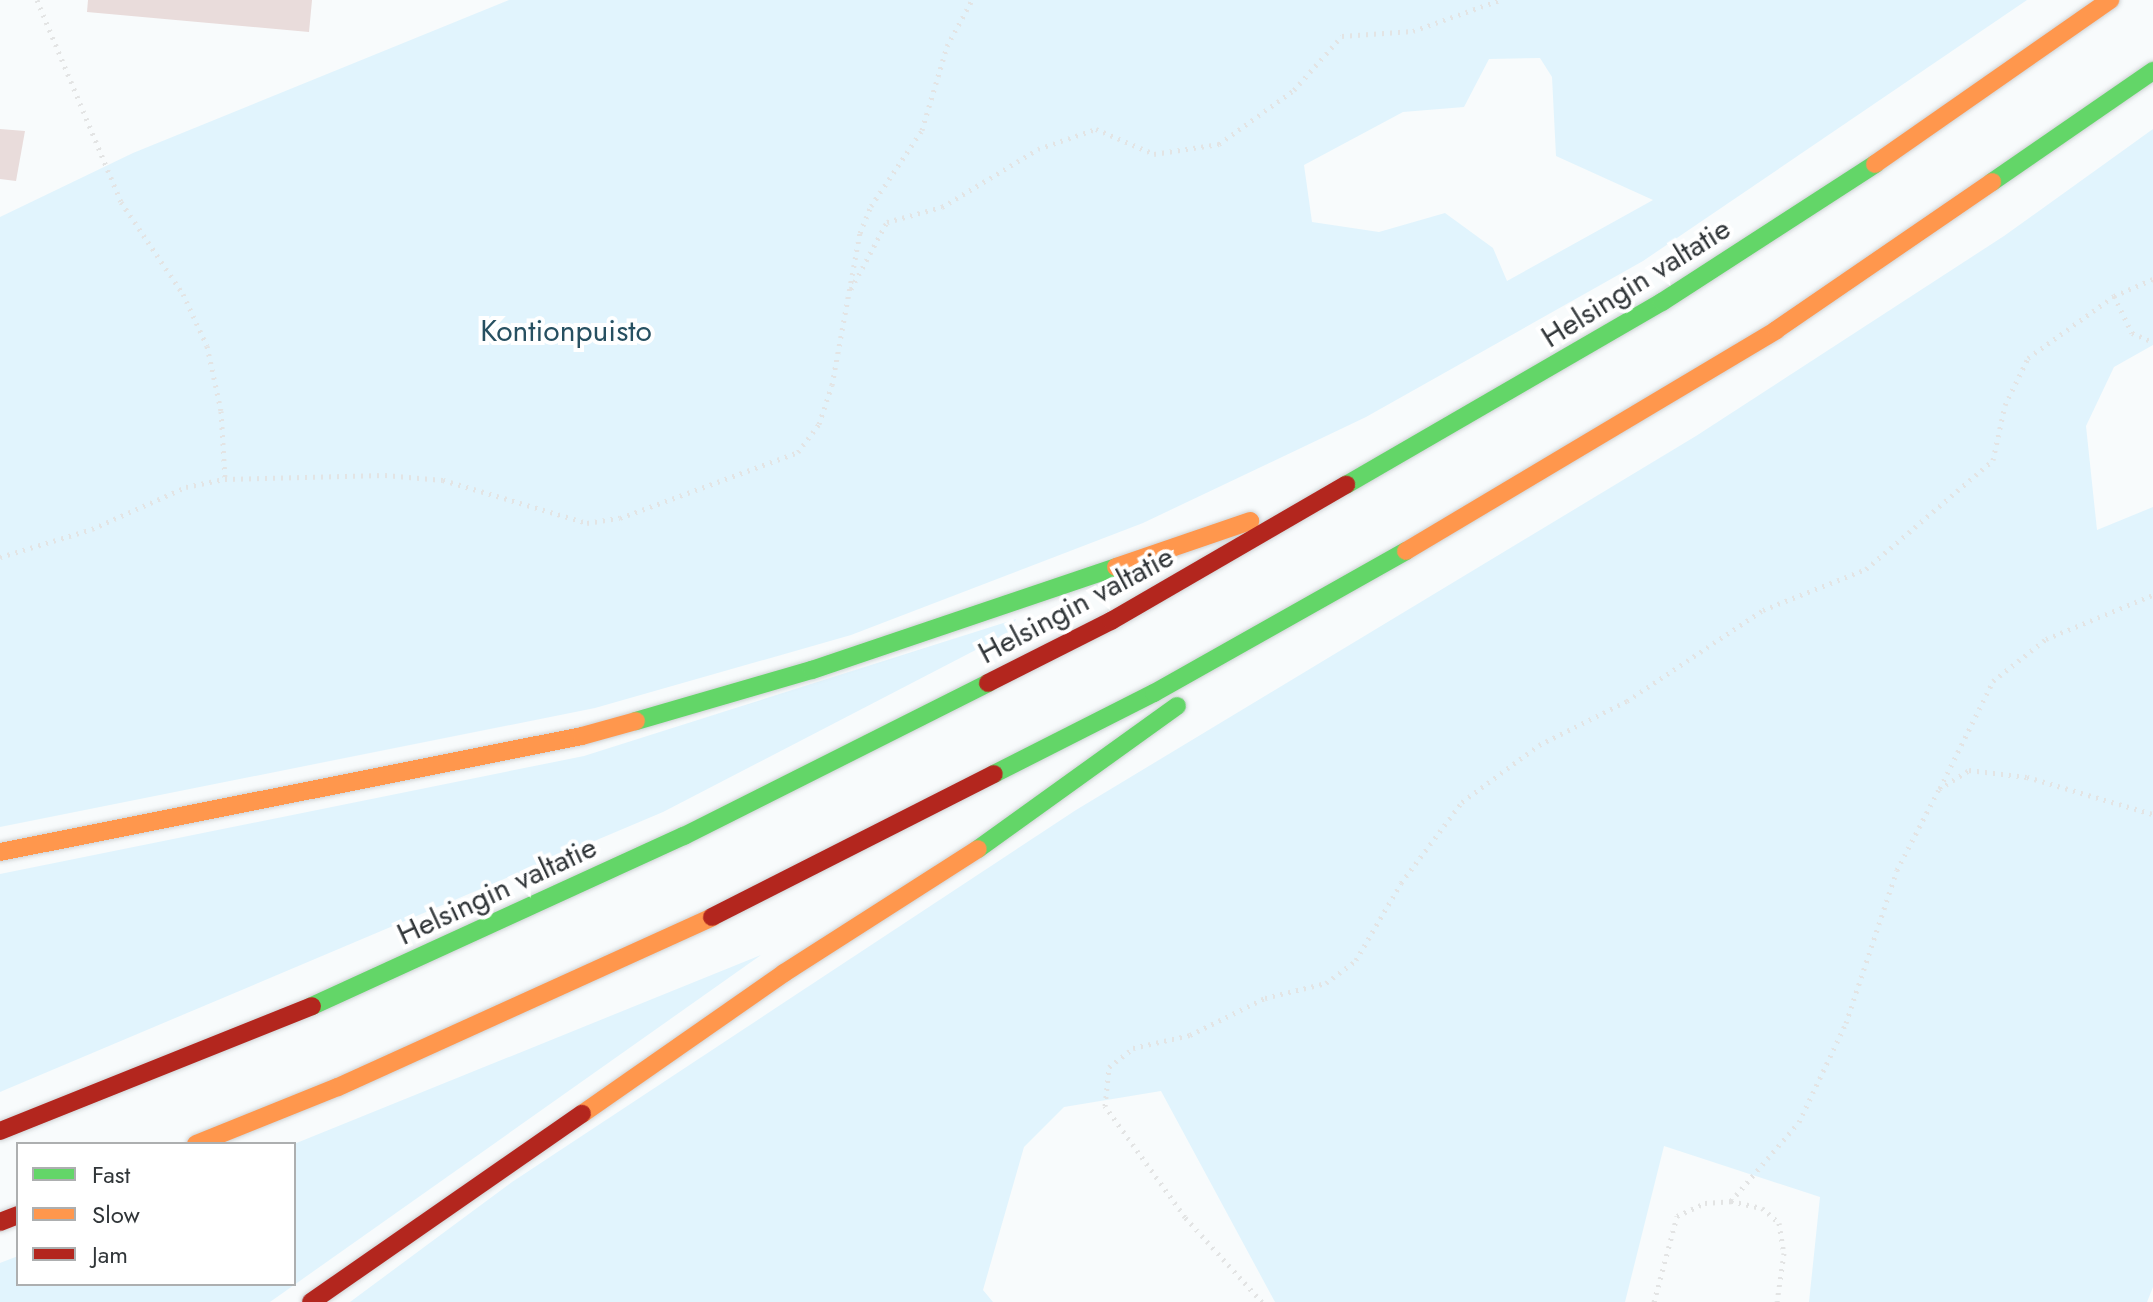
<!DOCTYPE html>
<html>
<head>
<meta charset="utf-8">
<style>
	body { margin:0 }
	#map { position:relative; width:2153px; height:1302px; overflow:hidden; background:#f8fbfc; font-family:Jost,sans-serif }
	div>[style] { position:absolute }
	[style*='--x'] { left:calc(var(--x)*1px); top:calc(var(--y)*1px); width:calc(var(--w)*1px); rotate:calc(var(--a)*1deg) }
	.green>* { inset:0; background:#e1f4fd }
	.building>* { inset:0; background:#e9dcdb }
	.path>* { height:5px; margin-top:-2.5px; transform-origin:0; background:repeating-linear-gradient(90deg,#e3e4e4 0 2px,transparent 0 8px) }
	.roads { filter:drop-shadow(0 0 2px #ced2d4) drop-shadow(0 0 2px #ced2d4) }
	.fast>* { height:18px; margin:-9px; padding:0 9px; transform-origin:9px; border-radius:9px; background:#63d668 }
	.slow>* { height:18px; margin:-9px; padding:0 9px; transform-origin:9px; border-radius:9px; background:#ff974d }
	.jam>* { height:18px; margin:-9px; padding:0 9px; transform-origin:9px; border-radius:9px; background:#b3261e }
	span { translate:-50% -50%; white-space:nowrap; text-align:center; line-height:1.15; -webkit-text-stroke:8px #fff; paint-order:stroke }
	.street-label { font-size:30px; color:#313639 }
	.park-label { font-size:30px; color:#275061 }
	.legend { position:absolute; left:16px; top:1142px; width:280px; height:144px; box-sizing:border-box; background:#fff; border:2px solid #adafb0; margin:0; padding:10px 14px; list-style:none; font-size:24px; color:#313639 }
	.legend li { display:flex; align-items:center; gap:16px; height:40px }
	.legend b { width:40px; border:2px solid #adafb0 }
</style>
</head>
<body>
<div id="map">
	<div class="green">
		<i style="clip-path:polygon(evenodd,509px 0,2027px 0,1643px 261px,1366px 417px,1143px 523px,851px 635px,595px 708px,0 827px,0 217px,133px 153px,509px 0,1540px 58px,1552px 77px,1556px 156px,1653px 200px,1507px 281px,1493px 248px,1445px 213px,1379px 232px,1312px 222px,1304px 165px,1403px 112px,1464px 107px,1489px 59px,1540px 58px)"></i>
		<i style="clip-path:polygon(2153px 129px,2153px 345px,2114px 367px,2086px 426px,2097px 530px,2153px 507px,2153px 1287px,2147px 1302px,1809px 1302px,1820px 1197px,1664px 1146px,1625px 1302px,1275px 1302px,1161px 1091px,1064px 1107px,1024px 1147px,983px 1290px,993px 1302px,350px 1302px,512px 1182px,1076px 810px,1696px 436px,2004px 236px)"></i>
		<i style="clip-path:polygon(1016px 619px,1010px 631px,991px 642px,663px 812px,0 1092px,0 874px,584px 756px)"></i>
		<i style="clip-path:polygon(761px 955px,270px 1302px,0 1302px,0 1263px,18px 1256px,18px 1284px,294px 1284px,294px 1144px)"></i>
	</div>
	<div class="building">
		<i style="clip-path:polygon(88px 0,312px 0,309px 32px,87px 12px)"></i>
		<i style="clip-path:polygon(0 129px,25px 131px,16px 181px,0 179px)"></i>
	</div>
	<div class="path">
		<i style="--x:37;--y:0;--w:219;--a:67.4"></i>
		<i style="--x:121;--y:202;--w:111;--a:56"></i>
		<i style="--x:183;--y:294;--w:57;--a:65.2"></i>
		<i style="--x:207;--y:346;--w:66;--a:77.8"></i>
		<i style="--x:221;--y:411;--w:68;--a:86.6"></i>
		<i style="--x:851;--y:289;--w:76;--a:-61.8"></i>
		<i style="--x:887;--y:222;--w:57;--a:-15.3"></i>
		<i style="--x:942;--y:207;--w:112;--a:-31.1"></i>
		<i style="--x:1038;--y:149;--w:61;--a:-19"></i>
		<i style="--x:1096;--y:129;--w:63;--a:23.3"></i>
		<i style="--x:1154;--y:154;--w:66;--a:-8.7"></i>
		<i style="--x:1219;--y:144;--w:92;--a:-35.8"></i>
		<i style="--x:1294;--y:90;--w:72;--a:-48.4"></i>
		<i style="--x:1342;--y:36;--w:71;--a:-4"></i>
		<i style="--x:1413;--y:31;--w:92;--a:-19.6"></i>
		<i style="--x:2114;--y:296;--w:41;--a:64.1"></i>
		<i style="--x:2132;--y:333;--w:23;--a:23"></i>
		<i style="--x:0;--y:557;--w:96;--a:-16.9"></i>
		<i style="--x:92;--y:529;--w:103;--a:-24.1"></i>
		<i style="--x:186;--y:487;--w:40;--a:-12"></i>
		<i style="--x:225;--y:479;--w:160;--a:-1.4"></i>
		<i style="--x:385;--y:475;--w:58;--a:4.9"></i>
		<i style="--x:443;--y:480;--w:150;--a:16.6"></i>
		<i style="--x:587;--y:523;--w:33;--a:-9"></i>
		<i style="--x:620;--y:518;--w:190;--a:-20.3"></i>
		<i style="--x:798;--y:452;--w:35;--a:-53"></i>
		<i style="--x:819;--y:424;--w:41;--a:-71.6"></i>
		<i style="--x:832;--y:385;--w:155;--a:-79.6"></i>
		<i style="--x:860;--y:233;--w:29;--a:-68"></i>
		<i style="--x:871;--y:206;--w:92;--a:-56.1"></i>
		<i style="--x:922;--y:130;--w:88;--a:-73.4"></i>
		<i style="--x:947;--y:46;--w:52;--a:-61.5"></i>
		<i style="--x:1940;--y:788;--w:119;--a:-63.6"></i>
		<i style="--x:1993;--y:681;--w:68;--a:-38.4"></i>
		<i style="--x:2046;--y:639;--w:116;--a:-22.4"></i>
		<i style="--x:1731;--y:1201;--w:104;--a:-49.3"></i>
		<i style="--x:1799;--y:1122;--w:110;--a:-64.6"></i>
		<i style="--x:1846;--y:1023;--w:161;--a:-71.6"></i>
		<i style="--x:1897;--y:870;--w:91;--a:-62.6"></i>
		<i style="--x:1939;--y:789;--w:36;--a:-32"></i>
		<i style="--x:1969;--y:770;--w:58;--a:6.9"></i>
		<i style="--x:2027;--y:777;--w:131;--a:16.4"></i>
		<i style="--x:1262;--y:1302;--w:115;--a:-132.2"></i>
		<i style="--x:1185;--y:1217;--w:137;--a:-125.8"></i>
		<i style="--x:1105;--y:1106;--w:39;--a:-84"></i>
		<i style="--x:1109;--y:1067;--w:31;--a:-38"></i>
		<i style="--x:1133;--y:1048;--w:58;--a:-12.8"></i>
		<i style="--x:1190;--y:1035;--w:84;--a:-26.3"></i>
		<i style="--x:1265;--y:998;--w:63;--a:-13.8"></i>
		<i style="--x:1326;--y:983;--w:38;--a:-37"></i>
		<i style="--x:1356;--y:960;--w:89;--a:-59.7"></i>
		<i style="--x:1401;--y:883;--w:101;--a:-53"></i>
		<i style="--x:1462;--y:802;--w:96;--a:-36.5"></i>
		<i style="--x:1539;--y:745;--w:98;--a:-26.6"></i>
		<i style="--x:1627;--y:701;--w:164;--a:-33.8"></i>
		<i style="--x:1763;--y:610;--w:111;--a:-21.7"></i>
		<i style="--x:1866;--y:569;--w:167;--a:-40.6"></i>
		<i style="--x:1993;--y:460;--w:56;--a:-77.7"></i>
		<i style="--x:2005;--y:405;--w:52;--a:-63.9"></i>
		<i style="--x:2028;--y:358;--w:106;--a:-35.8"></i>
		<i style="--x:2114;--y:296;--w:43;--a:-23.6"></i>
		<i style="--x:1654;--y:1302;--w:89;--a:-75"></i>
		<i style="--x:1677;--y:1216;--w:31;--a:-25"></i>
		<i style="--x:1705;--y:1203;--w:26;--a:-4"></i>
		<i style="--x:1731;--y:1201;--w:32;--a:13"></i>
		<i style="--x:1762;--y:1208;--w:23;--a:41"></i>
		<i style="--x:1779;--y:1223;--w:30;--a:81"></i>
		<i style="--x:1784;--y:1253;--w:49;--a:98.1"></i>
	</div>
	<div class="roads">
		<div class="fast">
			<i style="--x:1992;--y:182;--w:196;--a:-34.6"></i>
			<i style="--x:1346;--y:485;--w:365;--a:-30.1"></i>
			<i style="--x:1662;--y:302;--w:254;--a:-32.9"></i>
			<i style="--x:636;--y:721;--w:183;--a:-16.2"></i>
			<i style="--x:812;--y:670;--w:321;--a:-18.7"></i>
			<i style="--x:994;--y:774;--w:179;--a:-26.9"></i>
			<i style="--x:1154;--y:693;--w:289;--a:-29.4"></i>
			<i style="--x:978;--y:849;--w:245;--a:-35.7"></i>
			<i style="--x:312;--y:1006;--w:409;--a:-24.6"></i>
			<i style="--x:684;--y:836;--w:340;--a:-26.7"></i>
		</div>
		<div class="slow">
			<i style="--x:1875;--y:164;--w:287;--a:-34.9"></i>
			<i style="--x:1406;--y:551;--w:431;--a:-30.8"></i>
			<i style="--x:1776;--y:330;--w:262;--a:-34.4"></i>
			<i style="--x:1116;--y:567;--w:142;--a:-18.9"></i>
			<i style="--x:0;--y:852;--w:593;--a:-11.27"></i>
			<i style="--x:582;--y:736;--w:56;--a:-15.5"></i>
			<i style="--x:582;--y:1114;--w:246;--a:-34.9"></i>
			<i style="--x:784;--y:973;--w:230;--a:-32.6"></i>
			<i style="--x:196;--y:1144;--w:153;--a:-21.9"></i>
			<i style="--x:338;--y:1087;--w:411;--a:-24.4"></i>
		</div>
		<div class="jam">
			<i style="--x:988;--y:683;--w:138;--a:-26.8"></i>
			<i style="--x:1111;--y:621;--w:272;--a:-30.1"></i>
			<i style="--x:712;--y:917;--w:316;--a:-26.9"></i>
			<i style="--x:0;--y:1131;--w:336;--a:-21.8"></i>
			<i style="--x:0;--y:1222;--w:19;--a:-21"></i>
			<i style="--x:311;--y:1302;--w:330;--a:-34.8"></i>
		</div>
	</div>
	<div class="street-label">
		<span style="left:1636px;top:283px;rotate:-32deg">Helsingin valtatie</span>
		<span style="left:1076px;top:605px;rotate:-28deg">Helsingin valtatie</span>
		<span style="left:497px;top:891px;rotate:-25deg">Helsingin valtatie</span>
	</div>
	<div class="park-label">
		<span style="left:566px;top:331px">Kontionpuisto</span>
	</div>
	<ul class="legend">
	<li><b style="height:10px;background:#63d668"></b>Fast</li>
	<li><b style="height:10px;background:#ff974d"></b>Slow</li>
	<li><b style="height:10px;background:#b3261e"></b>Jam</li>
	</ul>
</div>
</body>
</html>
